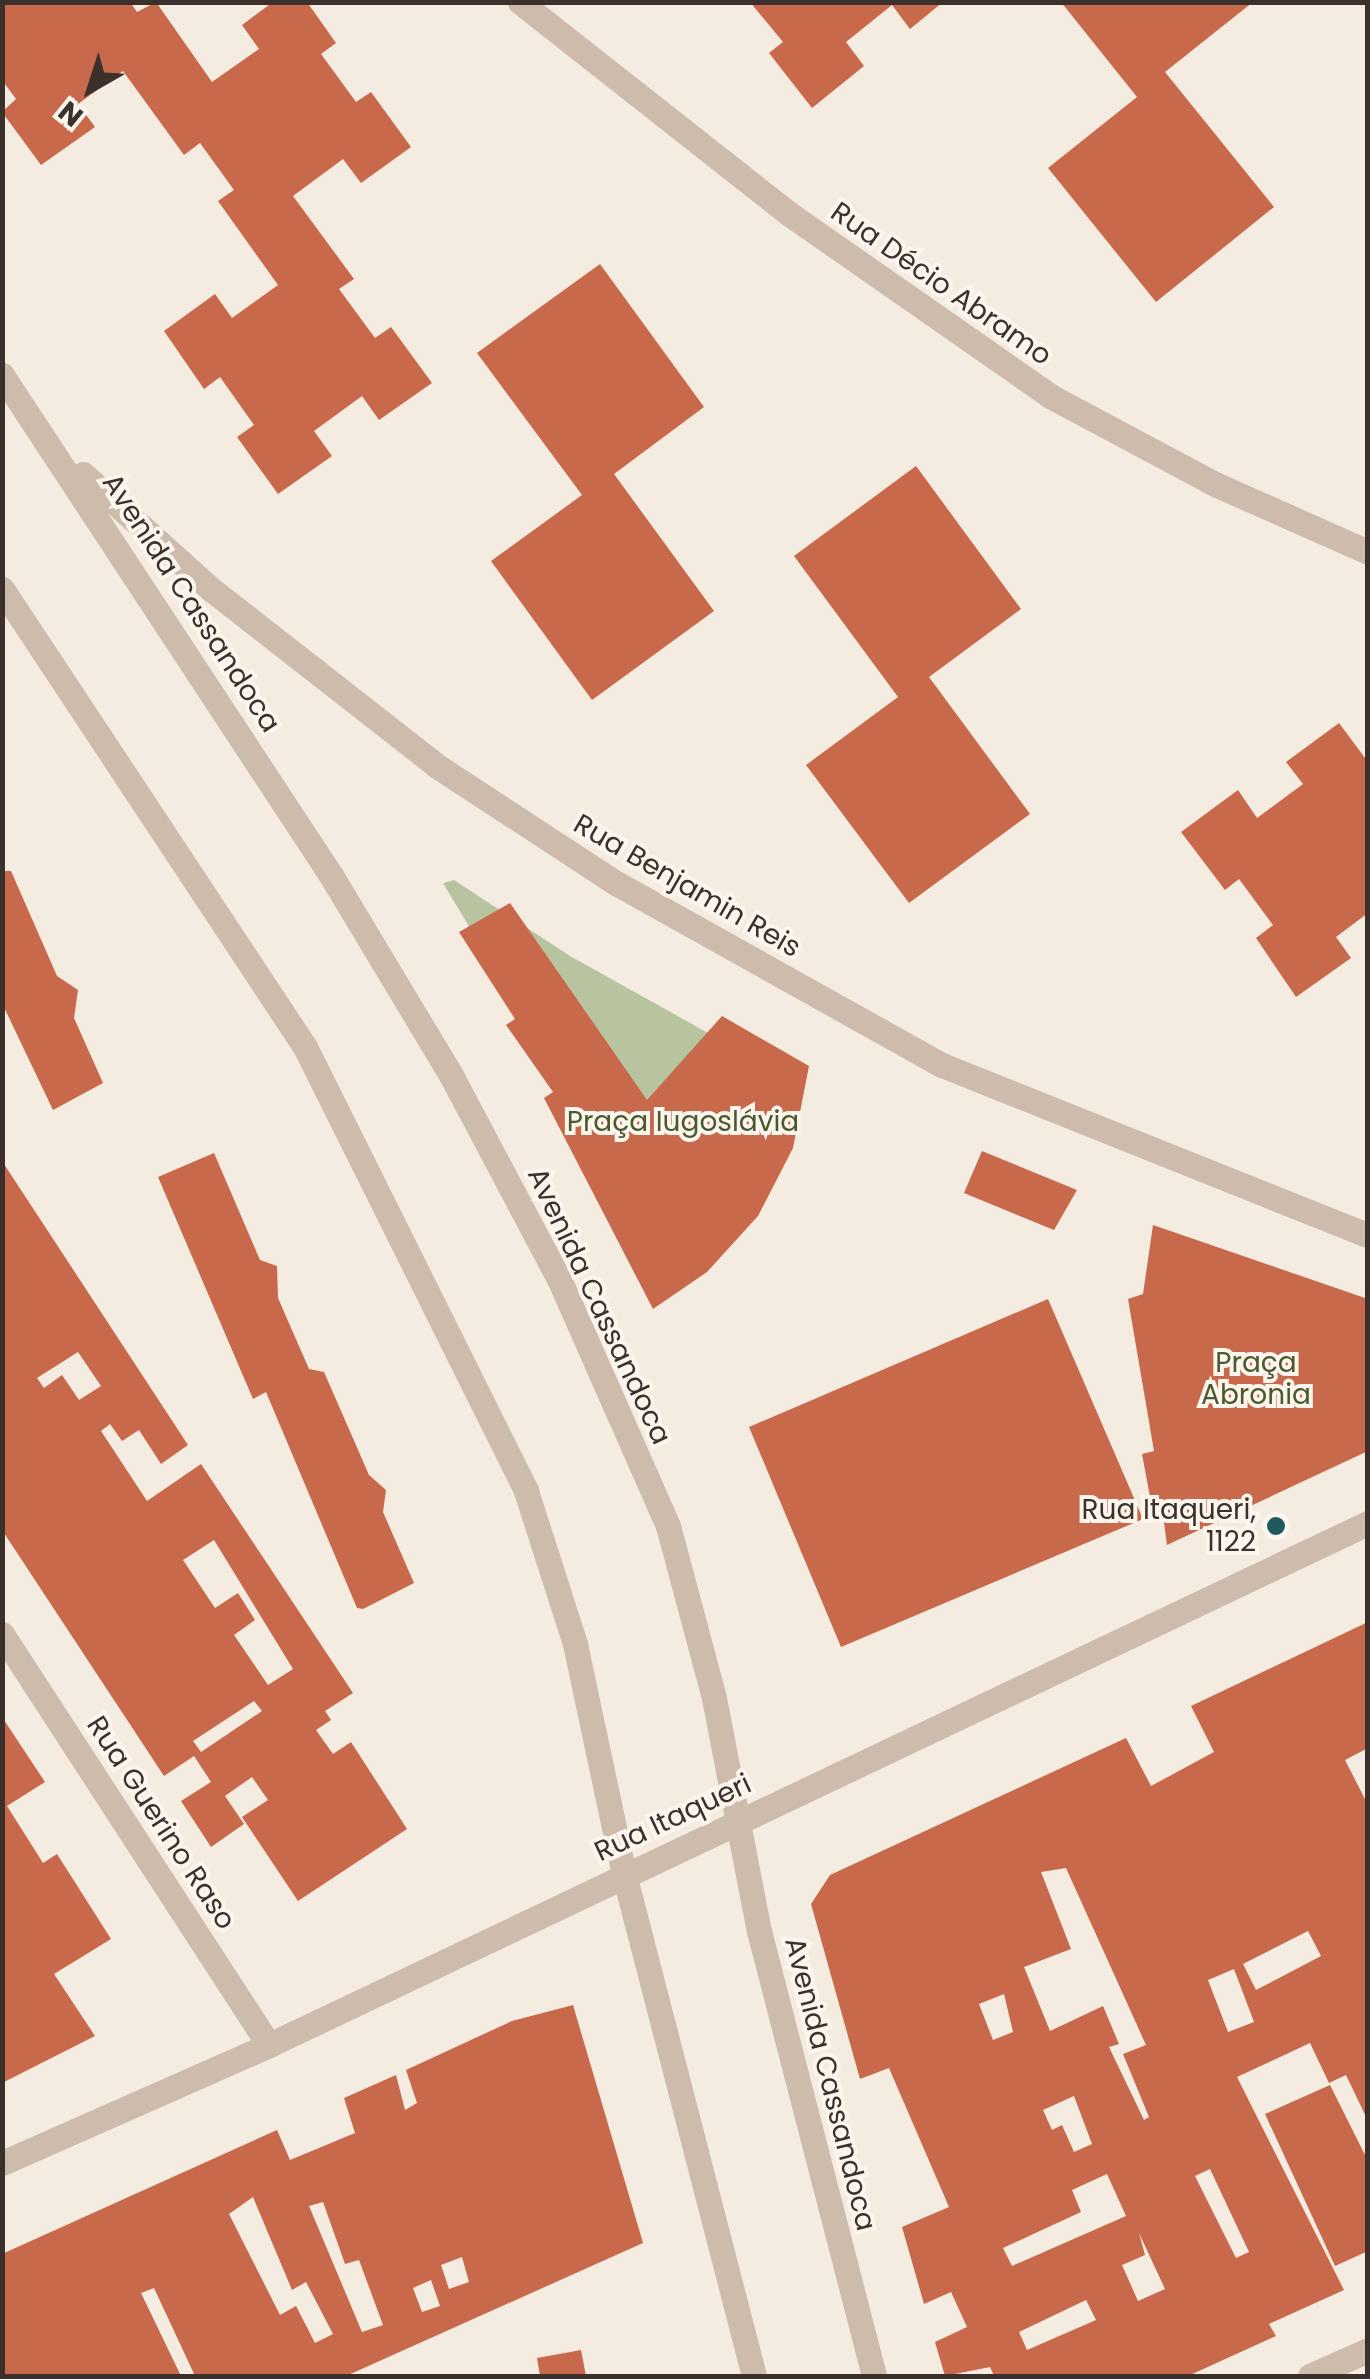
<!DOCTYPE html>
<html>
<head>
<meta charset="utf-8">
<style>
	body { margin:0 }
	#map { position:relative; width:1370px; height:2379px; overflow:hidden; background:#f4ebe1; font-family:Poppins,sans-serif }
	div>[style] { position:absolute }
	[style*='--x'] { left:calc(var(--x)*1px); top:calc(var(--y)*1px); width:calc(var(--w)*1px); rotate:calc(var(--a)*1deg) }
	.green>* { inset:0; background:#b8c4a0 }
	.building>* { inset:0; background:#c8694b }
	.minor>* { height:25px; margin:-12.5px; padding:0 12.5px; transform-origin:12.5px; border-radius:12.5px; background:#cdbbac }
	.tertiary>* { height:25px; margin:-12.5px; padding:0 12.5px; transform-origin:12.5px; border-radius:12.5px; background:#cdbbac }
	.dots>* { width:28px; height:28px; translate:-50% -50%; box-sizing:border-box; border:5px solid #fbf5ee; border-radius:50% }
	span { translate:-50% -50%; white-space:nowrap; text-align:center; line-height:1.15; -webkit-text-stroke:8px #fbf5ee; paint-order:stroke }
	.street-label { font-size:28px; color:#3b302b }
	.park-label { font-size:28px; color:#4a5a2e }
	.poi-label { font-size:28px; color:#3b302b }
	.right { translate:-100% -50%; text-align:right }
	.frame { position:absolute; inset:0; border:5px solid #3b302b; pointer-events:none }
	.north { position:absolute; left:40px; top:40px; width:100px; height:100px; -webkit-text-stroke:8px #fbf5ee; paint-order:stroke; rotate:219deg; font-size:28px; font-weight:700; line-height:40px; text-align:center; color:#3b302b }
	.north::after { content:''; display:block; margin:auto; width:35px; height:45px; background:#3b302b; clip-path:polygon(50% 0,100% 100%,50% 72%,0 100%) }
</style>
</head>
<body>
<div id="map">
	<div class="green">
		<i style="clip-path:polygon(454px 880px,570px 956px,787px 1077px,749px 1193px,510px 995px,443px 883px)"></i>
	</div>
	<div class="building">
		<i style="clip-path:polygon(2px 2px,130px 2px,137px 12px,156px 2px,212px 82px,259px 49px,242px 25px,273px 2px,307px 2px,336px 43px,321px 54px,356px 102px,371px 92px,411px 147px,361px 183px,343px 159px,293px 196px,354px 279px,339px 289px,375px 338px,391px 327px,432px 383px,379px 420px,362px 396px,314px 431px,332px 456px,278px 494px,237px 437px,254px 425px,220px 377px,204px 389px,164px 331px,215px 294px,232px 318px,278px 285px,218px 201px,234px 190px,200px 143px,184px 155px,123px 71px,78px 104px,95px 127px,41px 165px,2px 112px,16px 99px,2px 80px)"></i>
		<i style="clip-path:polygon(750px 2px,943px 2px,910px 29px,892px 5px,846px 42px,864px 66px,812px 108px,769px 53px,783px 42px)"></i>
		<i style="clip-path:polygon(1061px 2px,1253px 2px,1165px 72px,1274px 207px,1156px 302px,1048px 168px,1137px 97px)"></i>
		<i style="clip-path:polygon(600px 264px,704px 407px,614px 474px,714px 611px,592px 700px,491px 561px,582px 495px,477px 353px)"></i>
		<i style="clip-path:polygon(916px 466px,1021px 609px,929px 677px,1030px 814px,909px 903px,806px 765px,898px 697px,794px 556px)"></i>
		<i style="clip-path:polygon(1339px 723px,1368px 762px,1368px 913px,1336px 937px,1351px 958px,1296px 997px,1256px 938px,1273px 925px,1239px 879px,1225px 890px,1181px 832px,1238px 790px,1257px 818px,1303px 784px,1286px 762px)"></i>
		<i style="clip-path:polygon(2px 871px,11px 871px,57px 976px,78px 990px,74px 1018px,103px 1083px,53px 1110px,2px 1003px)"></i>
		<i style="clip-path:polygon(510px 903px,647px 1100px,722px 1016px,809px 1066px,793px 1148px,758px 1216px,707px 1272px,653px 1309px,544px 1098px,553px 1092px,506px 1025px,515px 1019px,459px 932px)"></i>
		<i style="clip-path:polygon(982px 1151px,1077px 1190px,1054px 1230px,964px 1193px)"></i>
		<i style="clip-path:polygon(214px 1153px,260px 1260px,277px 1266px,278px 1298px,309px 1369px,324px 1372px,369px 1475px,386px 1490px,383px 1512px,414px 1583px,363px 1609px,357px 1608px,266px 1392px,253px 1399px,158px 1177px)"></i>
		<i style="clip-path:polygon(evenodd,2px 1161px,188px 1445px,161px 1464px,139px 1430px,122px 1441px,110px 1424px,101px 1431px,147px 1501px,201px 1464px,353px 1693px,325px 1711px,331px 1720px,316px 1730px,333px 1754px,351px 1742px,407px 1829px,298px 1901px,242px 1817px,268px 1800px,252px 1777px,225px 1796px,244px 1824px,211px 1847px,181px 1801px,211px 1782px,194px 1756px,164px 1776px,2px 1530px,2px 1161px,78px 1352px,101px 1386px,79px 1400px,62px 1375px,44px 1388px,37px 1378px,78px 1352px,2px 1161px,214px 1540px,293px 1669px,268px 1685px,234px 1635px,255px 1620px,238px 1593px,215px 1608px,183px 1560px,214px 1540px,2px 1161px,254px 1701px,262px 1711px,201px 1752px,193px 1741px,254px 1701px)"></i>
		<i style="clip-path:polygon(1153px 1225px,1368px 1299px,1368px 1451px,1167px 1545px,1163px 1515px,1154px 1518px,1142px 1454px,1154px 1451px,1128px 1299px,1143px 1294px)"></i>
		<i style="clip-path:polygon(1048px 1299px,1143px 1519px,841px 1647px,749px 1427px)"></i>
		<i style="clip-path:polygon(evenodd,1368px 1622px,1368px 1748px,1345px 1760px,1368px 1805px,1368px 2121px,1346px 2075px,1329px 2083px,1310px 2043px,1237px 2077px,1344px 2290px,1269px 2324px,1276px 2336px,1188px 2376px,994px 2376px,990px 2367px,945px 2376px,935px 2342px,967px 2327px,951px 2292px,924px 2304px,902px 2227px,949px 2207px,889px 2068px,860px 2079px,811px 1904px,830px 1875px,1126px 1738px,1151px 1786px,1214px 1752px,1191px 1706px,1368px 1622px,1066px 1868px,1146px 2045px,1123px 2054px,1149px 2117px,1144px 2120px,1109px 2047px,1119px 2044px,1103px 2006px,1050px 2031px,1024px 1967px,1071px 1949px,1041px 1872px,1066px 1868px,1368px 1622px,1308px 1931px,1321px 1956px,1256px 1990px,1243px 1964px,1308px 1931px,1368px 1622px,1234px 1969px,1254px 2022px,1228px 2032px,1208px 1980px,1234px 1969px,1368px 1622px,1004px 1994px,1013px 2032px,993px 2040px,979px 2004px,1004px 1994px,1368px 1622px,1074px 2096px,1092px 2144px,1074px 2152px,1062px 2125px,1052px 2130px,1043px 2110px,1074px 2096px,1368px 1622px,1210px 2169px,1249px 2252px,1236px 2258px,1195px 2176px,1210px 2169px,1368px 1622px,1107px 2174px,1126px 2216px,1012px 2266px,1003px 2248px,1081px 2212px,1072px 2190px,1107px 2174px,1368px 1622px,1139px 2233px,1165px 2289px,1138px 2301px,1122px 2265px,1145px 2255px,1139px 2233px,1368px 1622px,1086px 2300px,1096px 2320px,1027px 2350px,1019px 2332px,1086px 2300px)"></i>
		<i style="clip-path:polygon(2px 1717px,45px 1782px,7px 1806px,43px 1863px,57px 1854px,111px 1939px,54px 1974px,95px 2036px,2px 2083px)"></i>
		<i style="clip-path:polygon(evenodd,573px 2005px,643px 2243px,346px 2376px,195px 2376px,154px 2288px,141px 2293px,181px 2376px,2px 2376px,2px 2254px,277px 2130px,290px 2160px,355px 2133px,344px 2098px,396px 2075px,405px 2110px,417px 2103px,406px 2070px,512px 2021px,573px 2005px,253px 2197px,292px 2290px,306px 2282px,333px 2334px,315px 2343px,296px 2306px,280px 2315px,229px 2214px,253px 2197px,573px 2005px,323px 2202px,345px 2264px,359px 2260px,383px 2325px,362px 2332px,309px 2206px,323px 2202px,573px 2005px,462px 2257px,469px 2282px,449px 2289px,441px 2265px,462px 2257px,573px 2005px,431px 2280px,440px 2306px,422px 2312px,413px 2288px,431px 2280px)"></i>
		<i style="clip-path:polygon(1330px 2085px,1368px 2161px,1368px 2251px,1335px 2266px,1265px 2114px)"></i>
		<i style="clip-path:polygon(581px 2350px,586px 2376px,540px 2376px,537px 2358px)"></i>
	</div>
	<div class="minor">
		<i style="--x:520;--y:2;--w:341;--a:38.2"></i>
		<i style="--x:788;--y:213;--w:320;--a:34.9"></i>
		<i style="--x:1050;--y:396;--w:189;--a:28.1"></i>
		<i style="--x:1217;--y:485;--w:165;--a:23.9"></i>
		<i style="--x:2;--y:1634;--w:490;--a:57"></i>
		<i style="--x:2;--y:2163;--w:292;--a:-23.8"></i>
		<i style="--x:269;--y:2045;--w:1217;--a:-25.41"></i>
		<i style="--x:1310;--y:2376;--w:64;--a:-24.1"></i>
	</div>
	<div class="tertiary">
		<i style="--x:2;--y:375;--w:601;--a:56.68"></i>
		<i style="--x:332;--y:877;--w:233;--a:59"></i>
		<i style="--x:452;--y:1077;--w:231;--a:62.1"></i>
		<i style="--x:560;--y:1281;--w:268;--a:66.2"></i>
		<i style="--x:668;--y:1526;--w:178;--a:75"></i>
		<i style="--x:714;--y:1698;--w:237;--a:79.1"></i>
		<i style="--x:759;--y:1931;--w:460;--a:75.5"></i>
		<i style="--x:83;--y:474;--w:173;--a:42"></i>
		<i style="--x:212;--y:590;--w:286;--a:38"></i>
		<i style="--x:437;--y:766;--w:214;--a:33.2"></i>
		<i style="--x:616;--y:883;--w:373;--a:29.2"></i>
		<i style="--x:942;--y:1065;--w:459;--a:21.8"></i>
		<i style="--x:2;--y:589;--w:549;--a:56.51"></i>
		<i style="--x:305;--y:1047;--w:496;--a:63.5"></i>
		<i style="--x:526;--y:1491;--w:161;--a:72.2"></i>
		<i style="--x:575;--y:1644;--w:235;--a:78"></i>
		<i style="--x:624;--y:1874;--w:519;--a:75.48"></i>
	</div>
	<div class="dots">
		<i style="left:1276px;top:1526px;background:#1f5a5e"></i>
	</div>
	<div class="street-label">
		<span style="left:941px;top:284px;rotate:35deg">Rua Décio Abramo</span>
		<span style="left:191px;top:603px;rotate:57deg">Avenida Cassandoca</span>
		<span style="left:687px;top:886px;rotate:30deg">Rua Benjamin Reis</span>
		<span style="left:599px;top:1306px;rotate:65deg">Avenida Cassandoca</span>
		<span style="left:673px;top:1818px;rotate:-25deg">Rua Itaqueri</span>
		<span style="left:161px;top:1823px;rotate:57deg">Rua Guerino Raso</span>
		<span style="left:830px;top:2084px;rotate:76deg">Avenida Cassandoca</span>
	</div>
	<div class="park-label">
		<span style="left:683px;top:1122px">Praça Iugoslávia</span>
		<span style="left:1256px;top:1379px">Praça<br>Abronia</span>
	</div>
	<div class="poi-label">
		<span class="right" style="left:1256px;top:1526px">Rua Itaqueri,<br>1122</span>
	</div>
	<div class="frame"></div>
	<div class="north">N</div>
</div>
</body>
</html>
